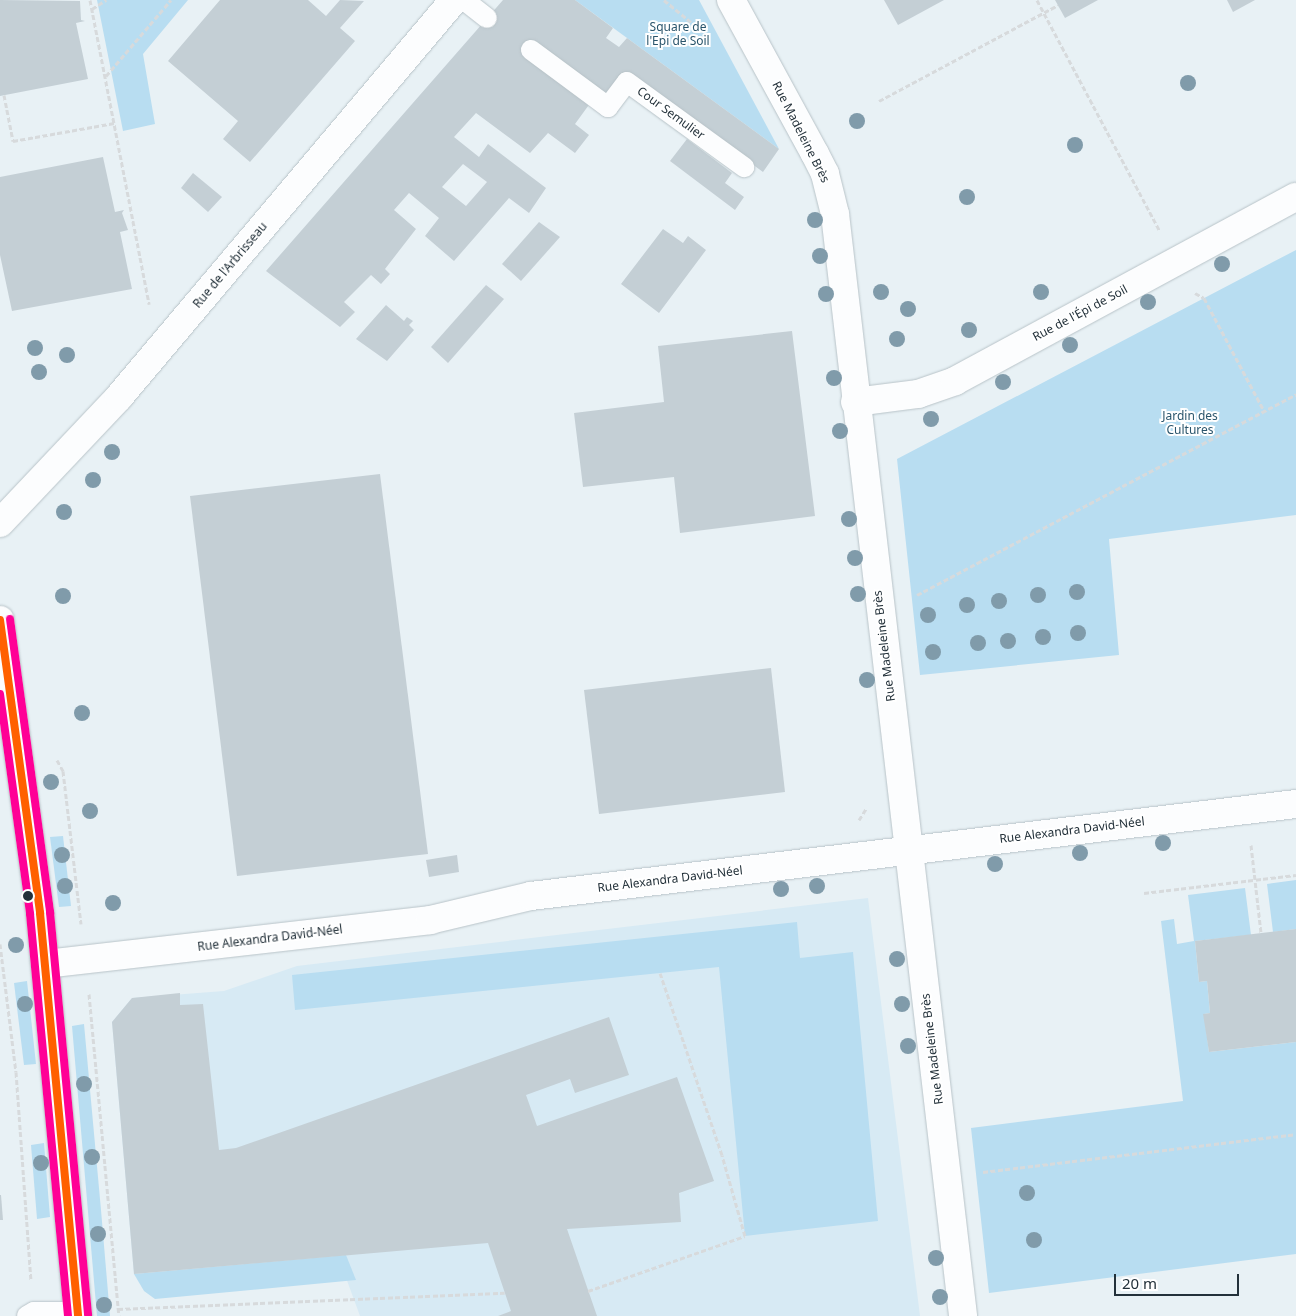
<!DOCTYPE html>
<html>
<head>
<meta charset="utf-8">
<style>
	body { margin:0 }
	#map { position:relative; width:1296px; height:1316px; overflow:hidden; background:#e8f1f5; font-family:"Noto Sans",sans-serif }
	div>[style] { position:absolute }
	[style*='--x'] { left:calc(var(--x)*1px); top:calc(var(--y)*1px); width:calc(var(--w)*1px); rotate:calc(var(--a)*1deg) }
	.built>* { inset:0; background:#d7eaf4 }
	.green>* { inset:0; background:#b8ddf1 }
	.building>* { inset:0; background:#c4cfd5 }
	.path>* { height:3px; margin-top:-1.5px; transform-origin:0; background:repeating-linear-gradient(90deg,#d7dadc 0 5px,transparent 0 7.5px) }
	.roads { filter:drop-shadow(0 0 1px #b8c3c8) drop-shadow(0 0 1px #b8c3c8) }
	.lane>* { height:20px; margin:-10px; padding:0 10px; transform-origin:10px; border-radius:10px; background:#fcfdfe }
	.street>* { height:28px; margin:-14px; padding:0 14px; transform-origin:14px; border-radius:14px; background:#fcfdfe }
	.secondary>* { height:28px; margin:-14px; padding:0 14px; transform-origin:14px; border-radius:14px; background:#fcfdfe }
	.bus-1>* { height:8px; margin:-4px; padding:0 4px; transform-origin:4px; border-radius:4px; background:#ff6000 }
	.bus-2>* { height:8px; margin:-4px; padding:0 4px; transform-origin:4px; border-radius:4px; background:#ff0096 }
	.bus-3>* { height:8px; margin:-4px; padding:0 4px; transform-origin:4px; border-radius:4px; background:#ff0096 }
	.trees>* { width:16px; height:16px; margin:-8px; border-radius:50%; background:#809baa }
	.dots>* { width:14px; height:14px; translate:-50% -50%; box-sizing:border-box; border:2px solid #fff; border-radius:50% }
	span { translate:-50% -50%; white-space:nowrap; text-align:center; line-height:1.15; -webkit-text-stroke:4px #fff; paint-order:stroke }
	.park-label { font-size:12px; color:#2a556c }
	.street-label { font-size:12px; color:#23313a }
	.scale { position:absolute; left:1114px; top:1274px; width:125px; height:22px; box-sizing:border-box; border:2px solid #23313a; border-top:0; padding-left:6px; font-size:15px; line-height:18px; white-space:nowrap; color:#23313a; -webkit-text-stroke:4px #fff; paint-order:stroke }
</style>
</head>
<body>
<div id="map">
	<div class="built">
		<i style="clip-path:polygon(868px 898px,920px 1316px,360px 1316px,338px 1256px,134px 1274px,112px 1022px,132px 998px,224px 991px,297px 966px)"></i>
	</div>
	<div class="green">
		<i style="clip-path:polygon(97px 0,188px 0,143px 54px,155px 124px,123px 131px)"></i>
		<i style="clip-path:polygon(575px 0,699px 0,779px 149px)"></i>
		<i style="clip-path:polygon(1296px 250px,1296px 515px,1109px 539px,1119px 655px,920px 675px,897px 459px)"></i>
		<i style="clip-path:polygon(63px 836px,71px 906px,59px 907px,50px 837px)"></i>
		<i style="clip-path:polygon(1296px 880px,1296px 929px,1273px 932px,1267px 884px)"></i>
		<i style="clip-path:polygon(1245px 888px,1251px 935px,1195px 941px,1199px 982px,1207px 981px,1210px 1013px,1204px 1014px,1209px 1052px,1296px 1042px,1296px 1254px,989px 1293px,971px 1128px,1183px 1101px,1161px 921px,1174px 919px,1177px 944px,1194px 941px,1188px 895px)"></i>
		<i style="clip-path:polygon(797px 922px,800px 958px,853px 952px,878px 1221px,745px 1236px,719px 967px,295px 1010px,292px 975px)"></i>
		<i style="clip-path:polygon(27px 981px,36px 1064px,24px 1065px,14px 983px)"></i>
		<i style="clip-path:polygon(84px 1024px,101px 1210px,110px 1316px,97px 1316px,72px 1026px)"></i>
		<i style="clip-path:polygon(44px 1143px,50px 1217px,37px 1219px,31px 1145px)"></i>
		<i style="clip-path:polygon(346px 1255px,356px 1280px,155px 1299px,144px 1291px,134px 1274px)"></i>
	</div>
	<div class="building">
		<i style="clip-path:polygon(0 0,80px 1px,81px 20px,85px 21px,76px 23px,88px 79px,0 96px)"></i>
		<i style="clip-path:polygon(220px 0,308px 0,326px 16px,340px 0,364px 1px,340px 28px,355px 41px,250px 162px,223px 139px,238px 121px,168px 61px)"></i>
		<i style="clip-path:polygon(evenodd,503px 0,575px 0,613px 28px,606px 38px,619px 47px,627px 38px,779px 149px,763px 172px,629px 74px,609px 99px,591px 102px,575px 124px,589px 135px,575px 153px,548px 133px,530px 153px,476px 113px,454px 137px,479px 157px,488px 144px,546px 188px,529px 213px,509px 198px,454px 261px,425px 236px,439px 218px,409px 193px,394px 210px,416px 229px,385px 269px,390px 274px,381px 284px,371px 275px,344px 302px,355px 312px,340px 327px,266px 271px,503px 0,463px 164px,487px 182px,466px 206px,442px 187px,463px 164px)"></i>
		<i style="clip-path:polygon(884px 0,944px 0,898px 25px)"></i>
		<i style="clip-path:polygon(1055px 0,1098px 0,1065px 18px)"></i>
		<i style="clip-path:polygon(1227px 0,1255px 0,1233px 12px)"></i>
		<i style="clip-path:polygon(687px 139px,732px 173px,725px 183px,744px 197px,735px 210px,670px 161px)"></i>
		<i style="clip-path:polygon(103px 157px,115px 212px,124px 210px,122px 213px,128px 230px,120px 232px,132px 289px,12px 311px,0 255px,0 177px)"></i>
		<i style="clip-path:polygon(193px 173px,222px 197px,208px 212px,181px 188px)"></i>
		<i style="clip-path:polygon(539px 222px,560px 237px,521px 281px,502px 264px)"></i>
		<i style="clip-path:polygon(663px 229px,683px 243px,688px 236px,706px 250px,659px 313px,621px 284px)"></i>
		<i style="clip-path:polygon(486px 285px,504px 299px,448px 363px,431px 347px)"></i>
		<i style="clip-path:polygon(386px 305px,404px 321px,407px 317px,413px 321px,409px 325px,414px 330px,387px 361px,356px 339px)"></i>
		<i style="clip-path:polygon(792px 331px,815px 516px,680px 533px,674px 477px,583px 487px,574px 413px,664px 402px,658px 346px)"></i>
		<i style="clip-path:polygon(380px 474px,428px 854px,237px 876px,190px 496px)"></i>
		<i style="clip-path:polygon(771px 668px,785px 792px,599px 814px,584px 690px)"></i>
		<i style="clip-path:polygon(457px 855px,459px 872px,429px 877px,426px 860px)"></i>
		<i style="clip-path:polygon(1296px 929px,1296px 1042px,1209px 1052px,1203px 1014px,1210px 1013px,1207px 981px,1199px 982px,1195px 941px)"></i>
		<i style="clip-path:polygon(180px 993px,180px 1005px,203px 1004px,219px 1150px,236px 1148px,609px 1017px,629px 1075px,575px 1093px,570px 1079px,526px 1095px,537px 1126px,677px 1077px,714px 1181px,679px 1193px,681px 1222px,567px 1229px,597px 1316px,498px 1316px,511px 1311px,488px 1243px,134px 1274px,112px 1022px,132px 998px)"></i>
		<i style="clip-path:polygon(0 1195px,1px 1195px,3px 1220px,0 1220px)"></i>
	</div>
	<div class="path">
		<i style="--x:90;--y:0;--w:310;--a:79"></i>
		<i style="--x:664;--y:0;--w:57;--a:39.3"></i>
		<i style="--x:1037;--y:0;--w:262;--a:62"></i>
		<i style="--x:92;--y:9;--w:17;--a:-33"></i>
		<i style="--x:106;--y:76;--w:100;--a:-49.5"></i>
		<i style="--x:4;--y:95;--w:47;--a:78.9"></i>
		<i style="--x:13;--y:141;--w:103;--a:-10.1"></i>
		<i style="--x:879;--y:101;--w:203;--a:-28.2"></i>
		<i style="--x:1195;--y:293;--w:10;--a:29"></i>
		<i style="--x:1204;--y:298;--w:128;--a:62"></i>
		<i style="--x:917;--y:595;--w:429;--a:-27.9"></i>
		<i style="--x:57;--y:760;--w:13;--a:61"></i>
		<i style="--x:63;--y:771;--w:154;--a:83.3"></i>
		<i style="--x:859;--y:820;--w:13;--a:-58"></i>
		<i style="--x:1251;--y:845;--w:89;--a:83.5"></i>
		<i style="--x:1144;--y:893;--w:153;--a:-6.8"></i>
		<i style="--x:0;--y:944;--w:129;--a:82.9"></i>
		<i style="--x:16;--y:1072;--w:209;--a:85.9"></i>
		<i style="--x:89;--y:994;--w:323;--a:84.7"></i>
		<i style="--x:983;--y:1172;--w:315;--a:-6.9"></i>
		<i style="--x:588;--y:1291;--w:166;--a:-19.3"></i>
		<i style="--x:745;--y:1236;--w:84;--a:-105.9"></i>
		<i style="--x:722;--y:1155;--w:192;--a:-108.8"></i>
		<i style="--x:118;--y:1309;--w:387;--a:-2.4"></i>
	</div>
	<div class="roads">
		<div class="lane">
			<i style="--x:464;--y:0;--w:29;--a:38"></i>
			<i style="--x:531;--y:50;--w:96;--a:36.5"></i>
			<i style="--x:608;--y:107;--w:31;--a:-53"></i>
			<i style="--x:627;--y:82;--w:145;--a:36"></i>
			<i style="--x:27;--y:1316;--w:8;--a:-30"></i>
			<i style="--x:34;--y:1312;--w:44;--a:0"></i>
		</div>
		<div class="street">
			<i style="--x:731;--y:0;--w:175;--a:61.4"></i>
			<i style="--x:815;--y:154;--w:22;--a:63"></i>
			<i style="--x:825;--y:174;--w:41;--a:76"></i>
			<i style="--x:835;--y:214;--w:1109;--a:83.37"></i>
			<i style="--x:855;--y:402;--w:64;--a:-7.2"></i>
			<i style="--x:918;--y:394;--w:39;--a:-19"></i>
			<i style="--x:955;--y:381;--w:387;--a:-28.4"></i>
			<i style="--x:0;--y:523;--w:173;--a:-46.6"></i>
			<i style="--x:119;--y:397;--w:519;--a:-49.84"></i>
			<i style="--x:45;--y:964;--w:388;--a:-6.5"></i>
			<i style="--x:430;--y:920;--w:104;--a:-13.4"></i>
			<i style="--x:531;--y:896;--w:771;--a:-6.86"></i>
		</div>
		<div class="secondary">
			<i style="--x:0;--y:620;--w:296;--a:82.2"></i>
			<i style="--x:40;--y:913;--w:405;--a:84.6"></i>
		</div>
	</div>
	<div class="bus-1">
		<i style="--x:0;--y:620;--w:296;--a:82.2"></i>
		<i style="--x:40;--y:913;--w:405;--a:84.6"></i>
	</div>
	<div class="bus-2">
		<i style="--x:0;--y:694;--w:222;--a:82.2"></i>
		<i style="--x:30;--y:914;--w:404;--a:84.6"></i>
	</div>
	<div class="bus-3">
		<i style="--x:10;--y:619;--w:296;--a:82.2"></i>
		<i style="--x:50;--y:912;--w:405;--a:84.6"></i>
	</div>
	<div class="trees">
		<i style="left:1188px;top:83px"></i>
		<i style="left:857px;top:121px"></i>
		<i style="left:1075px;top:145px"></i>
		<i style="left:967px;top:197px"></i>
		<i style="left:815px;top:220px"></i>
		<i style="left:820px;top:256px"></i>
		<i style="left:1222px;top:264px"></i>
		<i style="left:881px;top:292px"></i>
		<i style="left:1041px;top:292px"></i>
		<i style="left:826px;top:294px"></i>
		<i style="left:1148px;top:302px"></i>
		<i style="left:908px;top:309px"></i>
		<i style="left:969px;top:330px"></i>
		<i style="left:897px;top:339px"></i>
		<i style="left:1070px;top:345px"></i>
		<i style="left:35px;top:348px"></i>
		<i style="left:67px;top:355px"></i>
		<i style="left:39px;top:372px"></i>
		<i style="left:834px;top:378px"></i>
		<i style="left:1003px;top:382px"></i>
		<i style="left:931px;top:419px"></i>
		<i style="left:840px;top:431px"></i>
		<i style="left:112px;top:452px"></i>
		<i style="left:93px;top:480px"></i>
		<i style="left:64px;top:512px"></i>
		<i style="left:849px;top:519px"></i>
		<i style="left:855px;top:558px"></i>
		<i style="left:1077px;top:592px"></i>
		<i style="left:858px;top:594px"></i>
		<i style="left:1038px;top:595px"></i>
		<i style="left:63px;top:596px"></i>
		<i style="left:999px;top:601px"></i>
		<i style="left:967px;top:605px"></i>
		<i style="left:928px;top:615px"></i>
		<i style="left:1078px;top:633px"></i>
		<i style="left:1043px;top:637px"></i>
		<i style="left:1008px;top:641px"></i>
		<i style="left:978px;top:643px"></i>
		<i style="left:933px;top:652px"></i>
		<i style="left:867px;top:680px"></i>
		<i style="left:82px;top:713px"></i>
		<i style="left:51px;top:782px"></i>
		<i style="left:90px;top:811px"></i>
		<i style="left:1163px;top:843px"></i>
		<i style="left:1080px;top:853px"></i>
		<i style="left:62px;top:855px"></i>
		<i style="left:995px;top:864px"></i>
		<i style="left:65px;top:886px"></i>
		<i style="left:817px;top:886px"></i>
		<i style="left:781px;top:889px"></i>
		<i style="left:113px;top:903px"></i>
		<i style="left:16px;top:945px"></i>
		<i style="left:897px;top:959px"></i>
		<i style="left:25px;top:1004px"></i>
		<i style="left:902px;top:1004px"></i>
		<i style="left:908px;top:1046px"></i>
		<i style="left:84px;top:1084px"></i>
		<i style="left:92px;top:1157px"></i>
		<i style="left:41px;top:1163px"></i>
		<i style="left:1027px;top:1193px"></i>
		<i style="left:98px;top:1234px"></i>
		<i style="left:1034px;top:1240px"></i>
		<i style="left:936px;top:1258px"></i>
		<i style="left:940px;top:1297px"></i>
		<i style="left:104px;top:1305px"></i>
	</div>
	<div class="dots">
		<i style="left:28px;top:896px;background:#23313a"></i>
	</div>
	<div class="park-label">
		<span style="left:678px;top:34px">Square de<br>l'Epi de Soil</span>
		<span style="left:1190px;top:423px">Jardin des<br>Cultures</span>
	</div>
	<div class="street-label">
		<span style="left:671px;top:113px;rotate:36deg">Cour Semulier</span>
		<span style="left:801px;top:132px;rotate:63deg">Rue Madeleine Brès</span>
		<span style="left:230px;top:265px;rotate:-50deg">Rue de l'Arbrisseau</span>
		<span style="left:1080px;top:313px;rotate:-28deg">Rue de l'Épi de Soil</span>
		<span style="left:884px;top:646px;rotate:-97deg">Rue Madeleine Brès</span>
		<span style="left:1072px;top:830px;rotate:-7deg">Rue Alexandra David-Néel</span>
		<span style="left:670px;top:879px;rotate:-7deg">Rue Alexandra David-Néel</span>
		<span style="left:270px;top:938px;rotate:-7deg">Rue Alexandra David-Néel</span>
		<span style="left:932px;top:1049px;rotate:-97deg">Rue Madeleine Brès</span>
	</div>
	<div class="scale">20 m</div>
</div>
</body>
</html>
